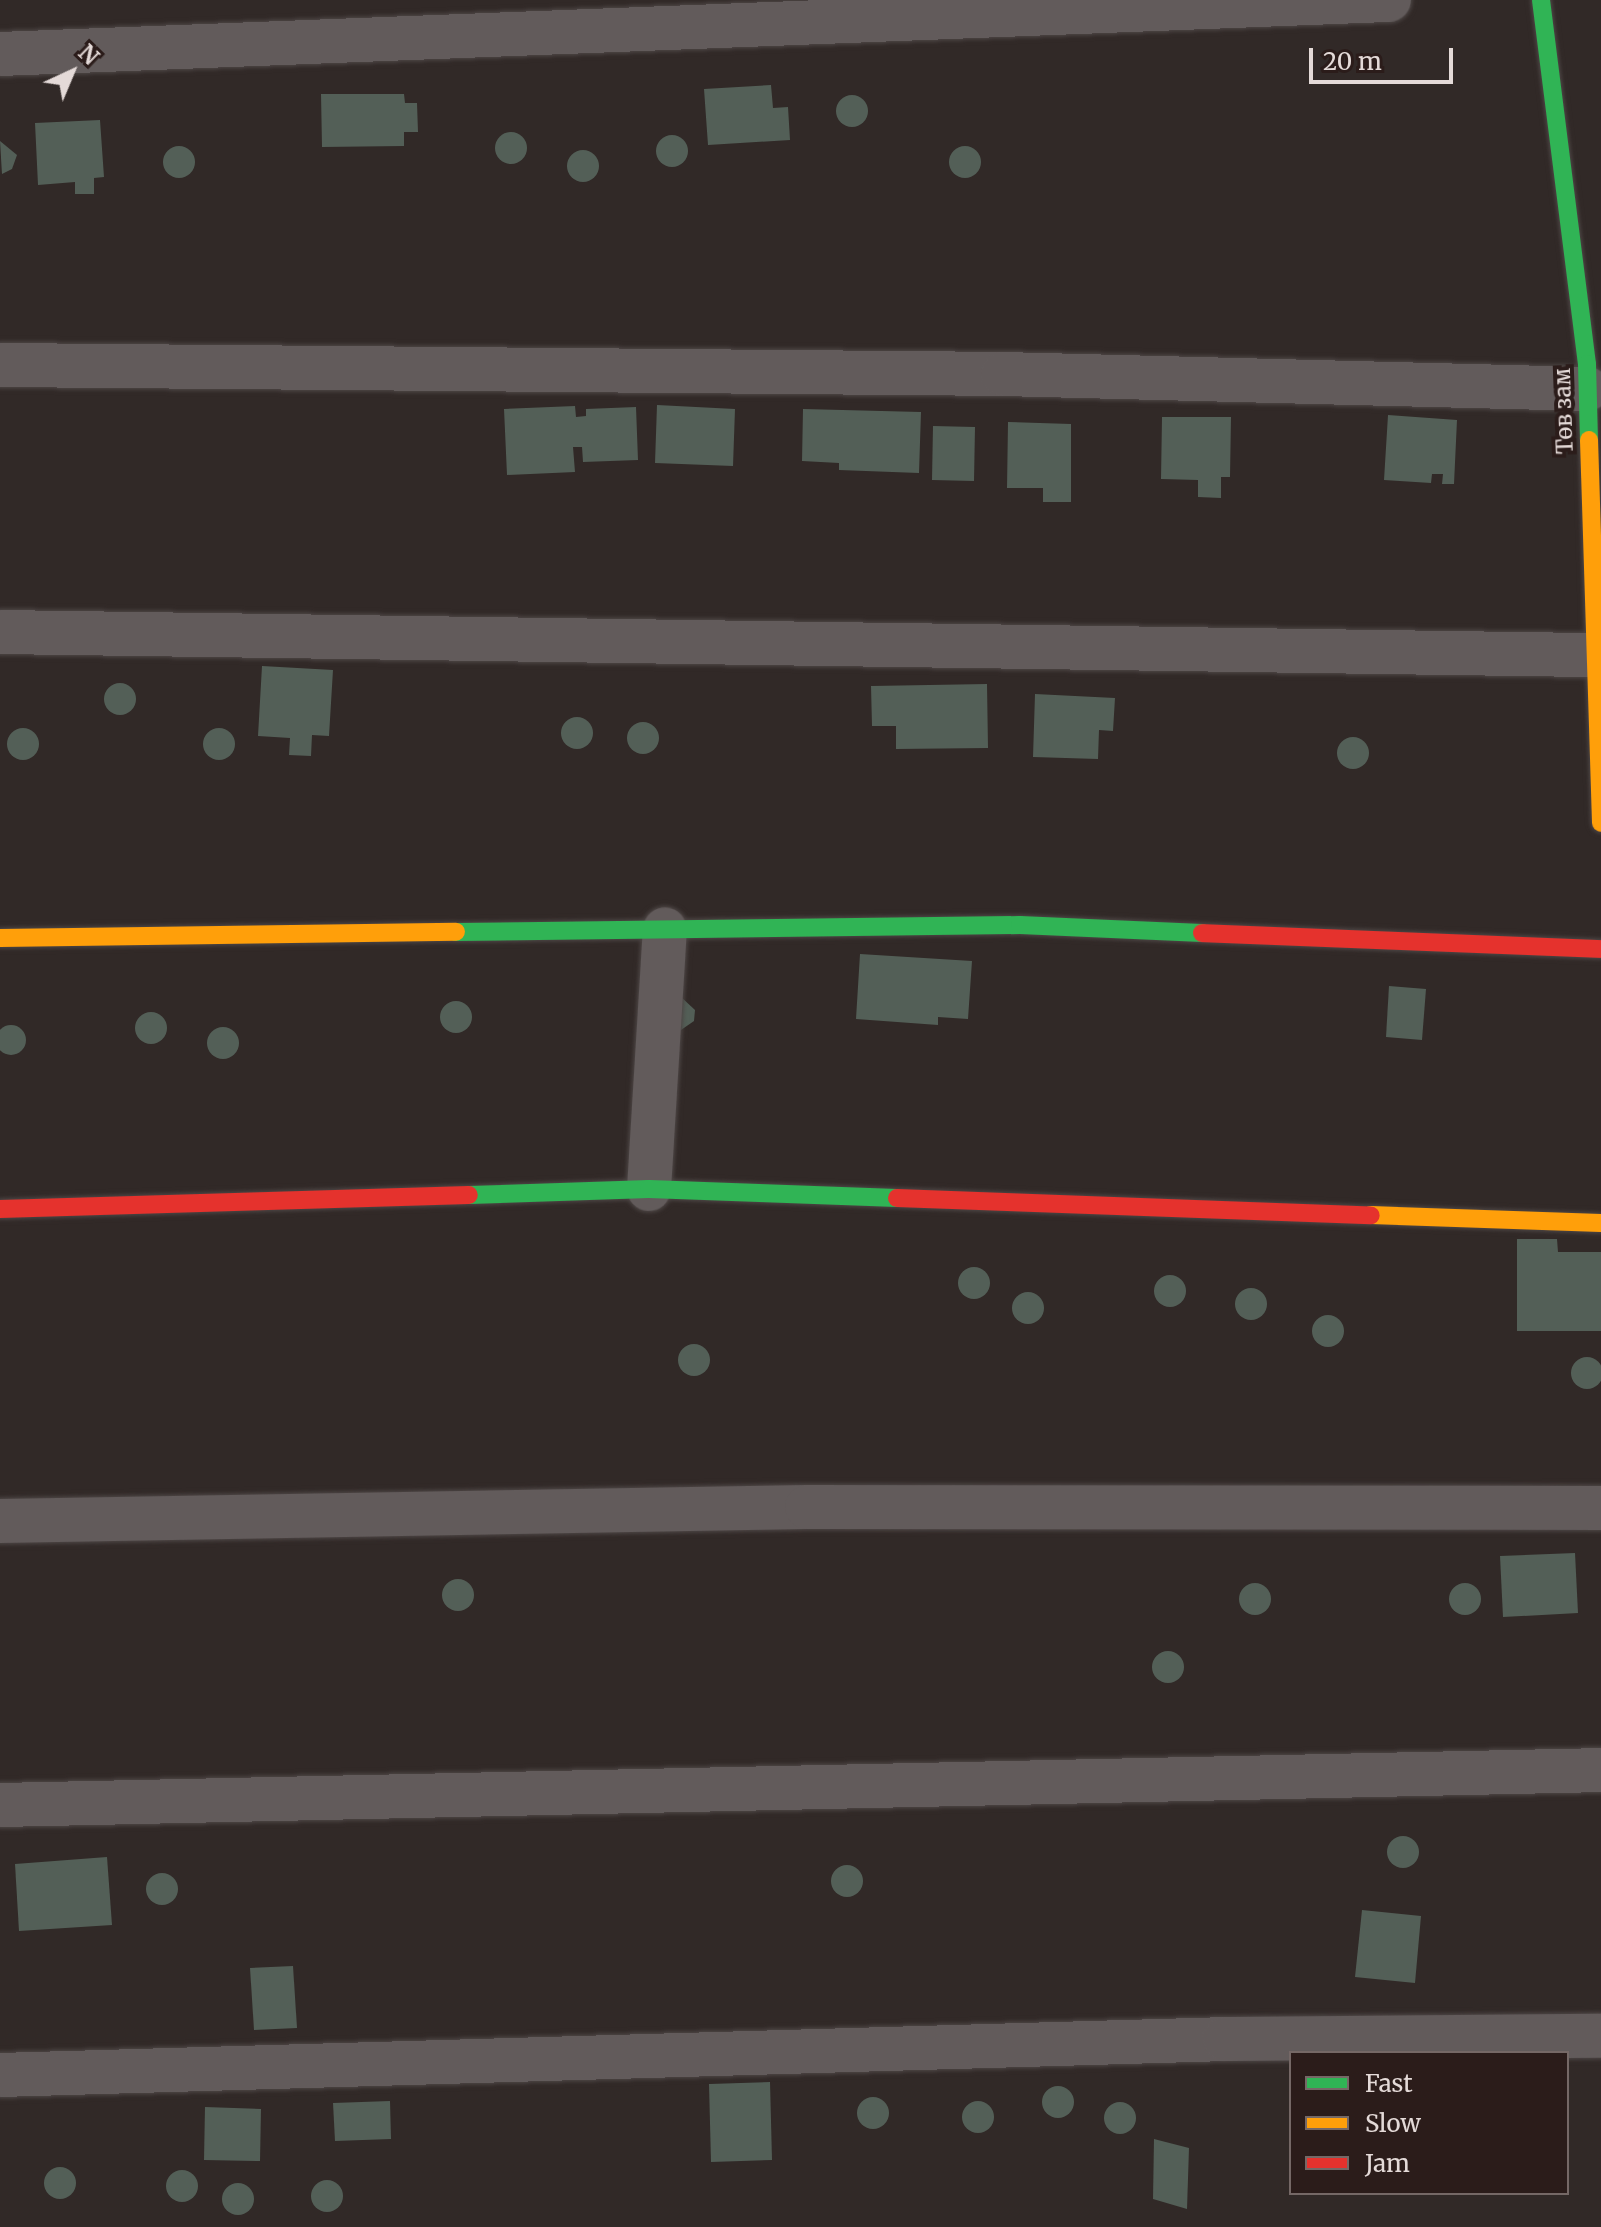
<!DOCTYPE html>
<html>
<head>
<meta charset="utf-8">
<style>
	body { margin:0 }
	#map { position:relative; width:1601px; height:2227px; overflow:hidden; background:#312927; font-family:Merriweather,serif }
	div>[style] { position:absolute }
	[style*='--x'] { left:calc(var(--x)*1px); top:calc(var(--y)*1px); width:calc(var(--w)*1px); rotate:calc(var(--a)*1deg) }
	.building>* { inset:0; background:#535f57 }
	.round { border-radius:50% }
	.roads { filter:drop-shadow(0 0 2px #4d4645) drop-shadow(0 0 2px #4d4645) }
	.street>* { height:44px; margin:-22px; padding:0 22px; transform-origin:22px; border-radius:22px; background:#625b5b }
	.fast>* { height:18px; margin:-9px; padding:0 9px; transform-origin:9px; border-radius:9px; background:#30b455 }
	.slow>* { height:18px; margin:-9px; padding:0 9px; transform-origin:9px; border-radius:9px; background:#ff9f0a }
	.jam>* { height:18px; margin:-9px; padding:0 9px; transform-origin:9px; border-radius:9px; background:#e5322d }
	span { translate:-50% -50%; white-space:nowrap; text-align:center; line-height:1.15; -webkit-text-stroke:8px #2b1c1a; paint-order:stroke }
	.street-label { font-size:22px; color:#e4dad8 }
	.legend { position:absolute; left:1289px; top:2051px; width:280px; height:144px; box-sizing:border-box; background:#2b1c1a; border:2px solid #756866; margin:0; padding:10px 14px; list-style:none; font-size:24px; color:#e4dad8 }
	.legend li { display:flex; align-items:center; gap:16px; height:40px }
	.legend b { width:40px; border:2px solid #756866 }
	.north { position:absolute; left:32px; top:32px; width:80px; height:80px; -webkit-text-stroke:6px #2b1c1a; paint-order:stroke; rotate:44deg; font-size:22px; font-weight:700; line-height:32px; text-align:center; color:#e4dad8 }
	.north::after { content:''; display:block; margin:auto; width:28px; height:36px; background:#e4dad8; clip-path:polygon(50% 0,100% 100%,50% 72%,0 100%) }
	.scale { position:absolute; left:1309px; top:48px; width:144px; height:36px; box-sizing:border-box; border:4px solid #e4dad8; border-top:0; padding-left:10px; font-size:24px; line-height:28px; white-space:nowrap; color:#e4dad8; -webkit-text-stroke:6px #2b1c1a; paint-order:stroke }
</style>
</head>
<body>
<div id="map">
	<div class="building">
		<i style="clip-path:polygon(771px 85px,773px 108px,788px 107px,790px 140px,708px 145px,704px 89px)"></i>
		<i style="clip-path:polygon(321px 94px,404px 94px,405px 103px,417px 103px,418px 132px,404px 132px,404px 146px,322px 147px)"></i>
		<i class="round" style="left:836px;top:95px;width:32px;height:32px"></i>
		<i style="clip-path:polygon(100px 120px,104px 177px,94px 178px,94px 194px,75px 194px,75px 182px,38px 185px,35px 123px)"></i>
		<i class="round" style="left:495px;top:132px;width:32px;height:32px"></i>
		<i class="round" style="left:656px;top:135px;width:32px;height:32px"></i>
		<i style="clip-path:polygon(0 141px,17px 155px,12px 169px,2px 174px)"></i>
		<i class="round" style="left:949px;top:146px;width:32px;height:32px"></i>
		<i class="round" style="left:163px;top:146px;width:32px;height:32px"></i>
		<i class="round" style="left:567px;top:150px;width:32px;height:32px"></i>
		<i style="clip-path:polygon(657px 405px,735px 409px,733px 466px,655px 463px)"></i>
		<i style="clip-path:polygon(575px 406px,576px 417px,586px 416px,586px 409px,636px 407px,638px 460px,583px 462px,582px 447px,573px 447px,575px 472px,507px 475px,504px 409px)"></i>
		<i style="clip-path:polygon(803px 409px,921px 412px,919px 473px,839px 470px,839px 463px,802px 461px)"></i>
		<i style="clip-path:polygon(1388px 415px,1457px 420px,1454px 484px,1442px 484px,1443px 474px,1432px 474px,1431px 483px,1384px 480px)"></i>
		<i style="clip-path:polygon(1162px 417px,1231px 417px,1230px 477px,1221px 477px,1221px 498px,1198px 497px,1198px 480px,1161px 479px)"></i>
		<i style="clip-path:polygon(1008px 422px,1071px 424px,1071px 502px,1043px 502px,1043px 488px,1007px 488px)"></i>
		<i style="clip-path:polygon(933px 426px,975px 427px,974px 481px,932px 480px)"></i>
		<i style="clip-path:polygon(262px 666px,333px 670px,329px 736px,312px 735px,311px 756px,289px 755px,290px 738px,258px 736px)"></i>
		<i class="round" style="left:104px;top:683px;width:32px;height:32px"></i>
		<i style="clip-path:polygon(987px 684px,988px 748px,896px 749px,896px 726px,872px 726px,871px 686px)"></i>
		<i style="clip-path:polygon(1035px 694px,1115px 698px,1113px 731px,1099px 730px,1098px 759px,1033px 757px)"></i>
		<i class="round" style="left:561px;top:717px;width:32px;height:32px"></i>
		<i class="round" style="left:627px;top:722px;width:32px;height:32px"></i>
		<i class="round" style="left:203px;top:728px;width:32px;height:32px"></i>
		<i class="round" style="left:7px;top:728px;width:32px;height:32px"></i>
		<i class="round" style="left:1337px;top:737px;width:32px;height:32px"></i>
		<i style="clip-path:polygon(860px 954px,972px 961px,968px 1019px,938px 1017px,938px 1025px,856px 1019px)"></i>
		<i style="clip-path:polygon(1389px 986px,1426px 989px,1422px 1040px,1386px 1037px)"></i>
		<i style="clip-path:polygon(680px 996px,695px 1010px,694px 1021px,681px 1030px)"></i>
		<i class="round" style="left:440px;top:1001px;width:32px;height:32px"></i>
		<i class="round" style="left:135px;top:1012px;width:32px;height:32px"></i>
		<i class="round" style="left:-4px;top:1025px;width:30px;height:30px"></i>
		<i class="round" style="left:207px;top:1027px;width:32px;height:32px"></i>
		<i style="clip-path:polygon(1517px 1239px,1557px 1239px,1558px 1252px,1601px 1252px,1601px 1331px,1517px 1331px)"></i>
		<i class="round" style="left:958px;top:1267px;width:32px;height:32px"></i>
		<i class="round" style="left:1154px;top:1275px;width:32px;height:32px"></i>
		<i class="round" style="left:1235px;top:1288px;width:32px;height:32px"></i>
		<i class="round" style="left:1012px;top:1292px;width:32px;height:32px"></i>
		<i class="round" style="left:1312px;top:1315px;width:32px;height:32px"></i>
		<i class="round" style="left:678px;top:1344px;width:32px;height:32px"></i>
		<i class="round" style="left:1571px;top:1357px;width:32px;height:32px"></i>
		<i style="clip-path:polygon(1575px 1553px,1578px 1613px,1503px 1617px,1500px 1556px)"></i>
		<i class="round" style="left:442px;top:1579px;width:32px;height:32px"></i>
		<i class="round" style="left:1239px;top:1583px;width:32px;height:32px"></i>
		<i class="round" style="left:1449px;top:1583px;width:32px;height:32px"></i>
		<i class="round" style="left:1152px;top:1651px;width:32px;height:32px"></i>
		<i class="round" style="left:1387px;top:1836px;width:32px;height:32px"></i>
		<i style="clip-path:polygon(107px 1857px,112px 1925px,19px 1931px,15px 1864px)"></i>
		<i class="round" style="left:831px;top:1865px;width:32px;height:32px"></i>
		<i class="round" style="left:146px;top:1873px;width:32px;height:32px"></i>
		<i style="clip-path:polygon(1362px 1910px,1421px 1916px,1415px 1983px,1355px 1977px)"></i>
		<i style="clip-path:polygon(293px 1966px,297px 2028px,254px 2030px,250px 1968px)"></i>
		<i style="clip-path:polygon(770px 2082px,772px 2160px,711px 2162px,709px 2084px)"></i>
		<i class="round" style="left:1042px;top:2086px;width:32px;height:32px"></i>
		<i class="round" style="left:857px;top:2097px;width:32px;height:32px"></i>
		<i class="round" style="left:962px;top:2101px;width:32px;height:32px"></i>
		<i style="clip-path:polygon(390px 2101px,391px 2139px,335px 2141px,333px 2103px)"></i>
		<i class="round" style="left:1104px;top:2102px;width:32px;height:32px"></i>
		<i style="clip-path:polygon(205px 2107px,261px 2109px,260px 2161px,204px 2160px)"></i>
		<i style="clip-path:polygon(1154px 2139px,1189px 2148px,1187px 2209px,1153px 2199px)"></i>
		<i class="round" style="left:44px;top:2167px;width:32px;height:32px"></i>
		<i class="round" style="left:166px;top:2170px;width:32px;height:32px"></i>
		<i class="round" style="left:311px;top:2180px;width:32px;height:32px"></i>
		<i class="round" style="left:222px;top:2183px;width:32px;height:32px"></i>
	</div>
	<div class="roads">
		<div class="street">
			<i style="--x:0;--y:54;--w:1390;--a:-2.23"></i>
			<i style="--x:0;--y:365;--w:1003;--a:0.51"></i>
			<i style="--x:1003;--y:374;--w:585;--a:1.47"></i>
			<i style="--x:0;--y:632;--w:1596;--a:0.83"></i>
			<i style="--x:649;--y:1189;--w:260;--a:-86.5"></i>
			<i style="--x:0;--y:1521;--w:807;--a:-0.99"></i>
			<i style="--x:807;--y:1507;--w:794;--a:0.07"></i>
			<i style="--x:0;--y:1805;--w:1601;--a:-1.25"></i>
			<i style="--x:0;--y:2075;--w:1226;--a:-1.68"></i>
			<i style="--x:1225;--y:2039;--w:376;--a:-0.5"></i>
		</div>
		<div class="fast">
			<i style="--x:1541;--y:0;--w:367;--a:82.8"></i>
			<i style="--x:1587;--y:364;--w:76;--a:88.5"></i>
			<i style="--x:456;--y:932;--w:564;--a:-0.71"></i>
			<i style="--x:1020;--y:925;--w:182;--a:2.5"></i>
			<i style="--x:469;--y:1195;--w:180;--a:-1.9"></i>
			<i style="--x:649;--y:1189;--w:248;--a:2.1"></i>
		</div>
		<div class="slow">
			<i style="--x:1589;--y:440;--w:383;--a:88.2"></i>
			<i style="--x:0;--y:938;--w:456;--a:-0.8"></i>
			<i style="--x:1371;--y:1215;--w:230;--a:2"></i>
		</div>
		<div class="jam">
			<i style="--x:1202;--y:933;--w:399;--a:2.3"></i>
			<i style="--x:897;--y:1198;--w:474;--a:2.1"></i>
			<i style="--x:0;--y:1209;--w:469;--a:-1.7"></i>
		</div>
	</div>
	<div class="street-label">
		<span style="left:1564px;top:411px;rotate:-92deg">Төв зам</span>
	</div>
	<ul class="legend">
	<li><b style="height:10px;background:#30b455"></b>Fast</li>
	<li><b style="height:10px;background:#ff9f0a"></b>Slow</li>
	<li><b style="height:10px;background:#e5322d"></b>Jam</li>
	</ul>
	<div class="north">N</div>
	<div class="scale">20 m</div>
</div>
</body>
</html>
